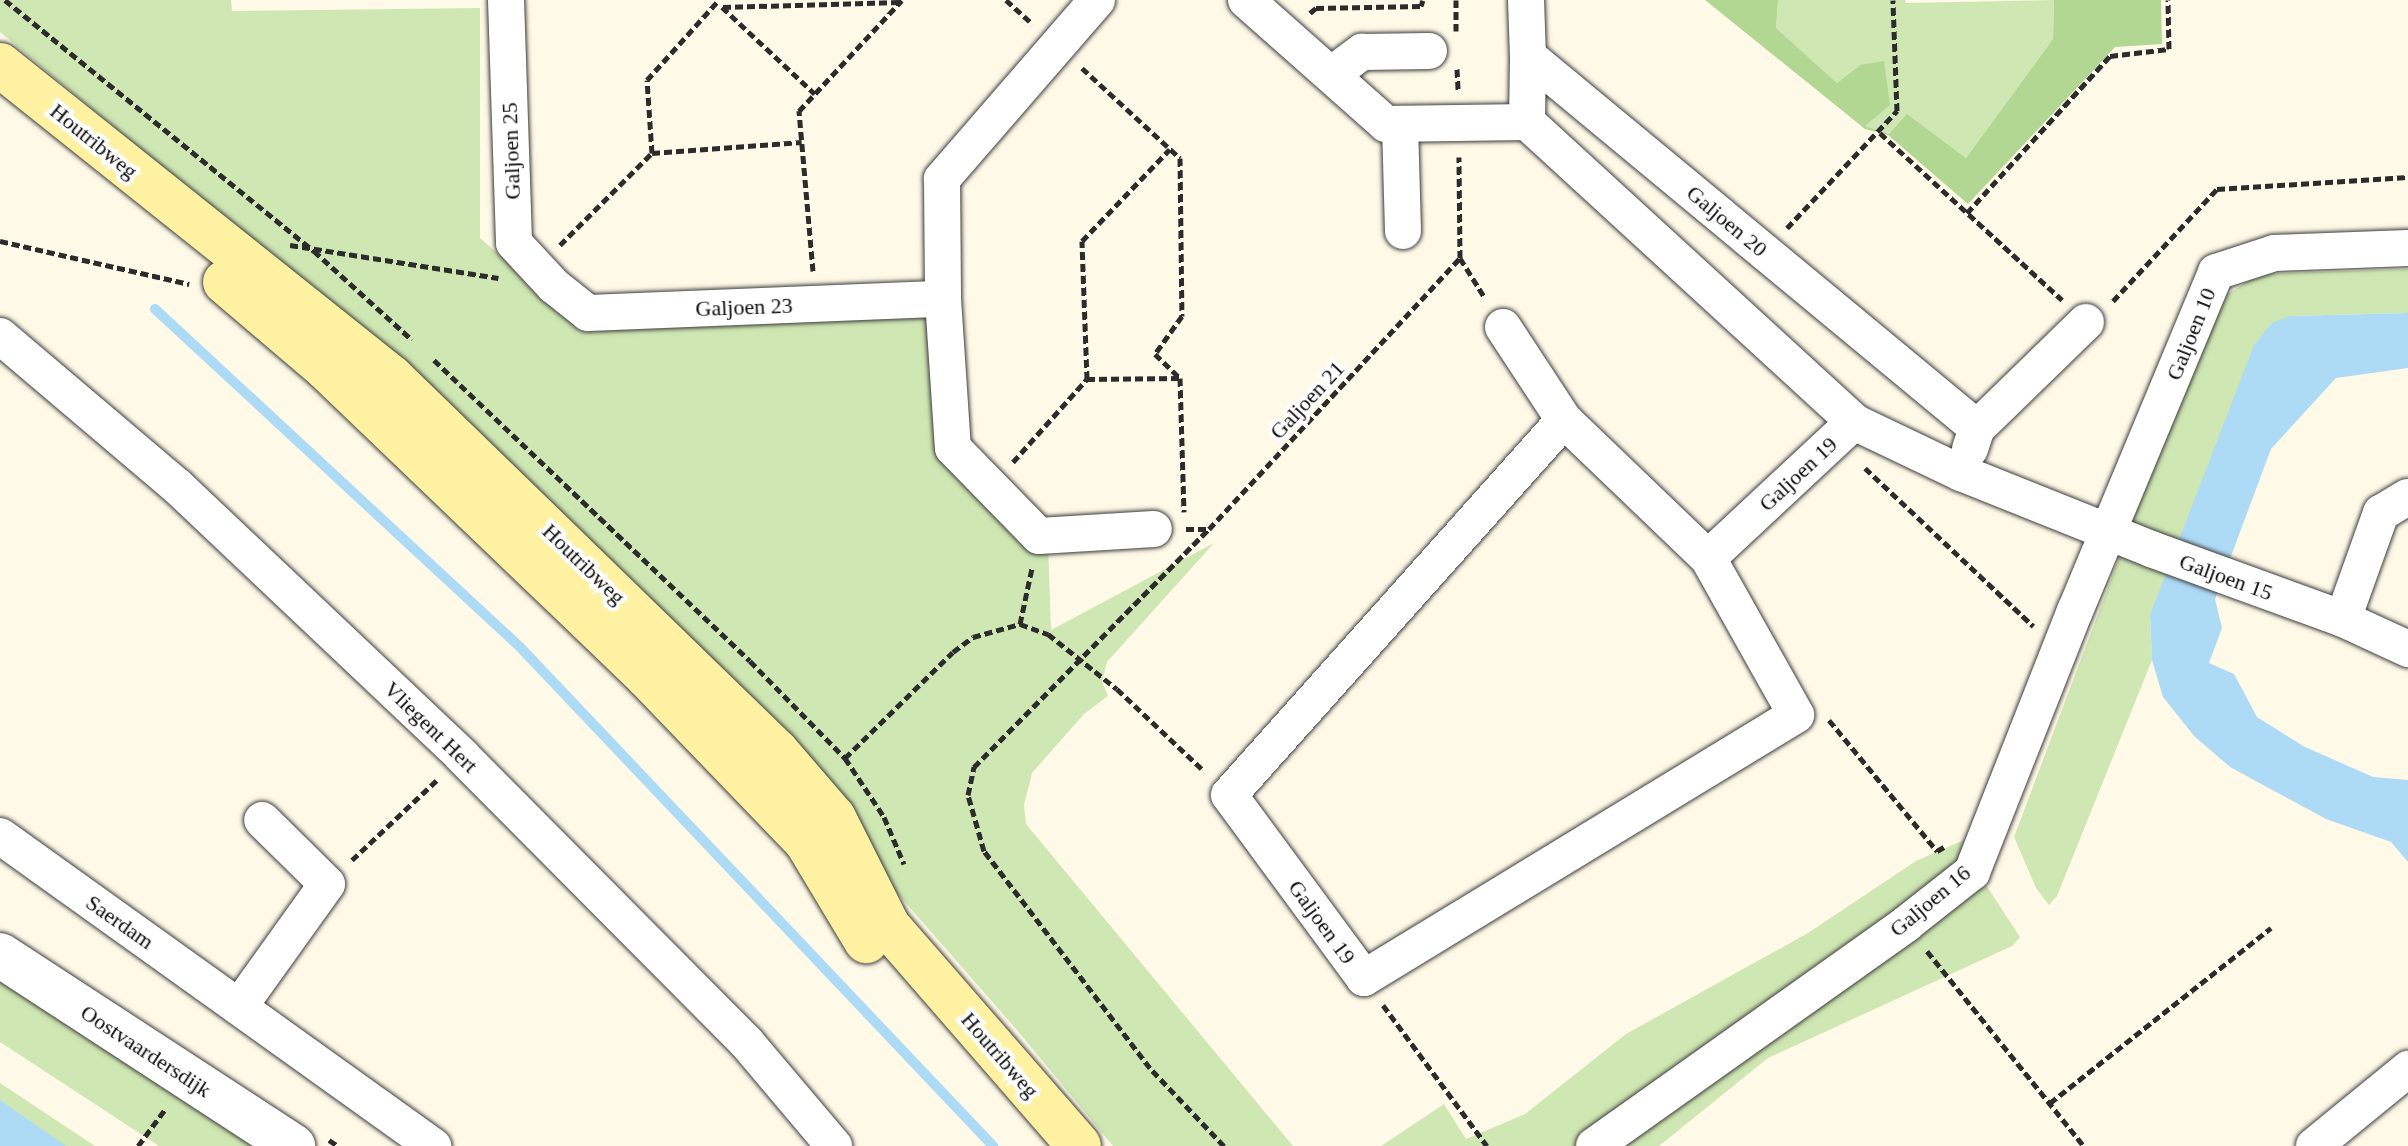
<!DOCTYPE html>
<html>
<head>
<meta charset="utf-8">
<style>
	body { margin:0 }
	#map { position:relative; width:2408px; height:1146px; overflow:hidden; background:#fffae7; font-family:Georgia,serif }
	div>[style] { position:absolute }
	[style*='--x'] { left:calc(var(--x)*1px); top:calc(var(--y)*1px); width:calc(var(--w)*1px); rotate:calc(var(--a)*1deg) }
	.green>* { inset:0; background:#cfe7b2 }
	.forest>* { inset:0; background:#b2d792 }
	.water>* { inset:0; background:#addbf5 }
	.stream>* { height:10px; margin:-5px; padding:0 5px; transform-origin:5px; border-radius:5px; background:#addbf5 }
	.path>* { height:5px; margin-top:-2.5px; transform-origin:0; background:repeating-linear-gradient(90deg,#2c2c2c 0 8px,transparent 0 12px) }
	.roads { filter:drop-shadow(0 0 2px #3d3d3d) drop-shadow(0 0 2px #3d3d3d) }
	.minor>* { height:36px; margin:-18px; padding:0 18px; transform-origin:18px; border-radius:18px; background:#fff }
	.tertiary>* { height:44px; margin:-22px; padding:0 22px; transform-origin:22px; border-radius:22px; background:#fff }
	.secondary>* { height:44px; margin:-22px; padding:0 22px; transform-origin:22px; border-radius:22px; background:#fef2a2 }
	span { translate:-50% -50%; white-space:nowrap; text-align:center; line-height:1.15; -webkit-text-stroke:8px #fff; paint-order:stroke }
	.street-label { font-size:22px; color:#0a0a0a }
</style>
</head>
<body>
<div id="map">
	<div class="green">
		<i style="clip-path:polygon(0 0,231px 0,232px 11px,480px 8px,480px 238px,587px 332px,936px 311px,939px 451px,1048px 544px,1051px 630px,1214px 543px,1107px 662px,1102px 682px,1108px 696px,1084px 714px,1032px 773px,1024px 805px,1026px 824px,1293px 1146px,1113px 1146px,1017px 1030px,633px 591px,423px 385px,0 32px)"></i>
		<i style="clip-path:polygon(1778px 0,1905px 0,1906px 3px,2054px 0,2053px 39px,1966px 158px,1908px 115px,1889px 134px,1864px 126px,1860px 65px,1837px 83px,1776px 28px)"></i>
		<i style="clip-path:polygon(2408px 269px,2408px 313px,2290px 316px,2150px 615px,2152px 660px,2057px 896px,2049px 905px,2036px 888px,2014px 837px,2216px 301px,2260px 274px)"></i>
		<i style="clip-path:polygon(1978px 834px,1965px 853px,2020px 937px,2012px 946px,1768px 1058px,1659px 1146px,1381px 1146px,1444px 1104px,1466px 1139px,1525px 1114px,1626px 1034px,1808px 933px,1916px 861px)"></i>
		<i style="clip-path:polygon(0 977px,261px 1146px,159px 1146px,0 1042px)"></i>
		<i style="clip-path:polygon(0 1083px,95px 1146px,0 1146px)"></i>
	</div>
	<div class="forest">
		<i style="clip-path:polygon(1705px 0,1778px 0,1776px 28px,1837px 83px,1860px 65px,1884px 61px,1890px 105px,1865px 126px,1889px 134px,1907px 114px,1966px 158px,2053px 39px,2054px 0,2161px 0,2162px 44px,2115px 47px,1968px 204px,1888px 135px,1865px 129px)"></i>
	</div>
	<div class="water">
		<i style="clip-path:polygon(2408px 313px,2408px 368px,2336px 378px,2271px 449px,2215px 599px,2222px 628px,2209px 663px,2234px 674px,2257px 717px,2303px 746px,2373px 777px,2408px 780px,2408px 862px,2391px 842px,2326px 819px,2230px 767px,2194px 736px,2163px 697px,2152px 660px,2150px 615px,2254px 345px,2272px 323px,2290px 316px)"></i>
		<i style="clip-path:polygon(0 1100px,66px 1146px,0 1146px)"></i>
	</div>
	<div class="stream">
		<i style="--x:155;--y:309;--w:497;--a:42.8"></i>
		<i style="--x:520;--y:647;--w:688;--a:46.53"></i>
	</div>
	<div class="path">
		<i style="--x:5;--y:0;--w:398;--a:39.1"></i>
		<i style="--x:314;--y:251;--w:132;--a:42.2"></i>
		<i style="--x:1006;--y:0;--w:36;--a:42"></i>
		<i style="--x:1456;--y:0;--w:31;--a:90"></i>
		<i style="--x:722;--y:7;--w:127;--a:43.1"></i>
		<i style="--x:723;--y:7;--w:177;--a:-1.6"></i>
		<i style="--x:1310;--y:13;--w:8;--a:-40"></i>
		<i style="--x:1316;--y:8;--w:105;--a:-1.1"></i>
		<i style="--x:1421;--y:6;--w:6;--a:-72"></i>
		<i style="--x:1082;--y:68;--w:133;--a:42.6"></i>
		<i style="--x:1180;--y:158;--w:158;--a:89.3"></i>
		<i style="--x:1182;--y:316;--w:47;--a:125.4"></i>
		<i style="--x:1155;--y:354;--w:35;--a:44"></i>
		<i style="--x:1180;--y:378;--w:134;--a:88.3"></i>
		<i style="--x:1457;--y:69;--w:22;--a:87"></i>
		<i style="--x:1880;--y:133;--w:247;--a:42.5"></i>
		<i style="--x:652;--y:153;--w:150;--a:-4.2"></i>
		<i style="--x:1967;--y:213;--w:212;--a:-47.7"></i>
		<i style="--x:2110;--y:56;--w:59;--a:-6.8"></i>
		<i style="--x:2169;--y:49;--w:49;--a:-91.2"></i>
		<i style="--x:1787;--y:228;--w:161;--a:-46.8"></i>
		<i style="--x:1897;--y:111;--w:111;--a:-92.1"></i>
		<i style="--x:0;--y:241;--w:194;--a:12.8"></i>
		<i style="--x:290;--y:245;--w:211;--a:9"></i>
		<i style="--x:560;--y:245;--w:130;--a:-45"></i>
		<i style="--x:652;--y:153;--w:73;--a:-93.9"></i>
		<i style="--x:647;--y:80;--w:105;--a:-48.1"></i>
		<i style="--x:1460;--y:258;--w:47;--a:58"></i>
		<i style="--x:813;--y:271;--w:161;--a:-95"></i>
		<i style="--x:799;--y:111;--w:151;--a:-47.1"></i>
		<i style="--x:2113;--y:301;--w:153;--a:-47.1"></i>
		<i style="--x:2217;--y:189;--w:191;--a:-3.6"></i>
		<i style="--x:434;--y:360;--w:436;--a:43.6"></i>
		<i style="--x:750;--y:661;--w:136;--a:45.6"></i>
		<i style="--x:845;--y:758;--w:71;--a:56.5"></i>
		<i style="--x:884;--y:817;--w:51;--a:66.9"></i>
		<i style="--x:1087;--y:379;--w:138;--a:-92.1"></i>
		<i style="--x:1082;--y:241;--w:127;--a:-46.3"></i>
		<i style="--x:1013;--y:462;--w:111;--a:-48.3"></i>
		<i style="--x:1087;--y:379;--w:93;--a:-0.6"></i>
		<i style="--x:1865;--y:468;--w:231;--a:43.2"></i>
		<i style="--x:1186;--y:529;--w:22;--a:0"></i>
		<i style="--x:1020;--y:624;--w:57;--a:-77.9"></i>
		<i style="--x:1829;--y:720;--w:170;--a:50.5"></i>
		<i style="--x:1937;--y:851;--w:8;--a:-30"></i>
		<i style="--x:845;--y:758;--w:151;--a:-44.5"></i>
		<i style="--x:953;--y:652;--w:25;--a:-37"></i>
		<i style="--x:973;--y:637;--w:49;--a:-15.5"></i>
		<i style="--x:1020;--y:624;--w:30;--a:20"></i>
		<i style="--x:1048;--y:634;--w:88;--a:38.6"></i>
		<i style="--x:1117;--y:689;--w:120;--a:43.3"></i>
		<i style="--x:352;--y:860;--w:118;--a:-43.3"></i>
		<i style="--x:1927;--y:951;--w:250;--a:51.2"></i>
		<i style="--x:1383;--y:1005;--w:175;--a:53.6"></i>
		<i style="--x:2050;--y:1103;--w:282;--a:-38.4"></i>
		<i style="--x:329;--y:1140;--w:11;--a:34"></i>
		<i style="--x:138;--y:1146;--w:47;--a:-53.6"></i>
		<i style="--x:1224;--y:1146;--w:108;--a:-133.5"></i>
		<i style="--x:1150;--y:1068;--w:273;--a:-127.4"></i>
		<i style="--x:984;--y:851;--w:58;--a:-105.9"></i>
		<i style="--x:968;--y:795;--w:29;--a:-78"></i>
		<i style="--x:974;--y:767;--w:334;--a:-45.4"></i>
		<i style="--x:1209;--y:529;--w:369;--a:-47.2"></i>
		<i style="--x:1460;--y:258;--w:101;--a:-90.6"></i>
	</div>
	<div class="roads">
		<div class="minor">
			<i style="--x:506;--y:0;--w:243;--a:88.1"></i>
			<i style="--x:514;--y:243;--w:59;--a:47.1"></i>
			<i style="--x:554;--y:286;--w:43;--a:38.5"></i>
			<i style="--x:588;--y:313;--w:355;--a:-2.3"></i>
			<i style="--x:1097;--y:0;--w:237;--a:130.9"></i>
			<i style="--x:942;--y:179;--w:120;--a:89.5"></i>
			<i style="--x:943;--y:299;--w:149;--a:86.2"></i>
			<i style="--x:953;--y:448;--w:123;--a:45.7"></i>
			<i style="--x:1039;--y:536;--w:115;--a:-3.5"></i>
			<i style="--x:1246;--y:0;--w:187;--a:41.5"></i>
			<i style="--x:1386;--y:124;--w:141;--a:-0.8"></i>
			<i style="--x:1527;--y:122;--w:444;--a:42.5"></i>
			<i style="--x:1854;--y:422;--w:119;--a:25.5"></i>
			<i style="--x:1961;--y:473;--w:205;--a:21.8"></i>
			<i style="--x:2151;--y:549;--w:204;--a:20"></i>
			<i style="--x:2343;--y:619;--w:72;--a:24.8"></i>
			<i style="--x:1526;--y:0;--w:56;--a:88"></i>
			<i style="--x:1331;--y:75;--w:39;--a:-37"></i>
			<i style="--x:1362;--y:52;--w:67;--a:-0.9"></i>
			<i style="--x:1527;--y:122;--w:66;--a:-89.1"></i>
			<i style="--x:1528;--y:56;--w:583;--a:39.64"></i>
			<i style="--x:1400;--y:124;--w:107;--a:88.4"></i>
			<i style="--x:1503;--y:327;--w:111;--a:56.7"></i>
			<i style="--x:0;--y:336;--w:233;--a:40.3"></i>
			<i style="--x:178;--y:487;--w:391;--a:43.4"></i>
			<i style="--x:462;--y:756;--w:404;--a:45.2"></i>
			<i style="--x:747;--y:1043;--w:135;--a:49.8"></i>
			<i style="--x:1970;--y:449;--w:22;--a:-72"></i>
			<i style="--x:1977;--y:428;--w:152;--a:-44.2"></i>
			<i style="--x:1708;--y:558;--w:180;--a:60.7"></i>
			<i style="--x:1796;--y:715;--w:506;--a:148.67"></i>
			<i style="--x:1364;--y:978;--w:227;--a:-126.4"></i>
			<i style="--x:1229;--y:795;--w:503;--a:-48.22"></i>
			<i style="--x:1564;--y:420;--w:199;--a:43.8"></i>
			<i style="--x:1708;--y:558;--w:200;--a:-43"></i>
			<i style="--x:2343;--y:619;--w:113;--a:-70.3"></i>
			<i style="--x:2381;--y:513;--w:31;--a:-31"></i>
			<i style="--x:0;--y:836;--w:533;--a:35.6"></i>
			<i style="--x:239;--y:1007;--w:151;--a:-54.4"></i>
			<i style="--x:327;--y:884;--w:91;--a:-135.4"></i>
			<i style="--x:1594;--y:1146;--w:383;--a:-35.4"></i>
			<i style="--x:1906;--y:924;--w:84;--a:-38.2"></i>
			<i style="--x:1972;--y:872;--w:281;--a:-68.5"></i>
			<i style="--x:2075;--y:611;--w:367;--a:-67.4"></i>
			<i style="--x:2216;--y:272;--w:61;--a:-18.1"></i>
			<i style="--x:2274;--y:253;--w:134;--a:-2.1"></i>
			<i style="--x:2314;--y:1146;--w:122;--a:-39.3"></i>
		</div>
		<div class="tertiary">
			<i style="--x:0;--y:955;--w:350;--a:33.1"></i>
		</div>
		<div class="secondary">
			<i style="--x:0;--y:65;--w:500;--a:38.59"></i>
			<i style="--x:391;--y:377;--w:538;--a:44.17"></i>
			<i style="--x:777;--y:752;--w:87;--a:49.2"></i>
			<i style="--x:834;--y:818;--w:121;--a:63.4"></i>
			<i style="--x:888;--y:926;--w:291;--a:49"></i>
			<i style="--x:225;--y:282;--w:133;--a:40.4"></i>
			<i style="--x:326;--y:368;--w:445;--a:43.8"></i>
			<i style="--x:647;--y:676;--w:229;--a:46.1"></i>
			<i style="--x:806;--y:841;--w:117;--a:59"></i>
		</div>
	</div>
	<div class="street-label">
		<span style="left:94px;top:141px;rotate:39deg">Houtribweg</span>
		<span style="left:511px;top:151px;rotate:-92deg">Galjoen 25</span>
		<span style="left:1727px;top:221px;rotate:40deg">Galjoen 20</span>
		<span style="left:744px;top:307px;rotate:-2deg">Galjoen 23</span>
		<span style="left:2191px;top:334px;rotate:-68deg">Galjoen 10</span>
		<span style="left:1307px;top:400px;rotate:-47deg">Galjoen 21</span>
		<span style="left:1798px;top:474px;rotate:-43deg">Galjoen 19</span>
		<span style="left:584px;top:564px;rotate:44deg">Houtribweg</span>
		<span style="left:2226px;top:577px;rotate:20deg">Galjoen 15</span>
		<span style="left:431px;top:727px;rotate:44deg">Vliegent Hert</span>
		<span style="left:1930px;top:901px;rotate:-40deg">Galjoen 16</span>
		<span style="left:120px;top:922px;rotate:35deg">Saerdam</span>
		<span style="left:1322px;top:922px;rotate:54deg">Galjoen 19</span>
		<span style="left:146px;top:1051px;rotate:33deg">Oostvaardersdijk</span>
		<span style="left:1000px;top:1055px;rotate:49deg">Houtribweg</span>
	</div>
</div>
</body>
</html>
